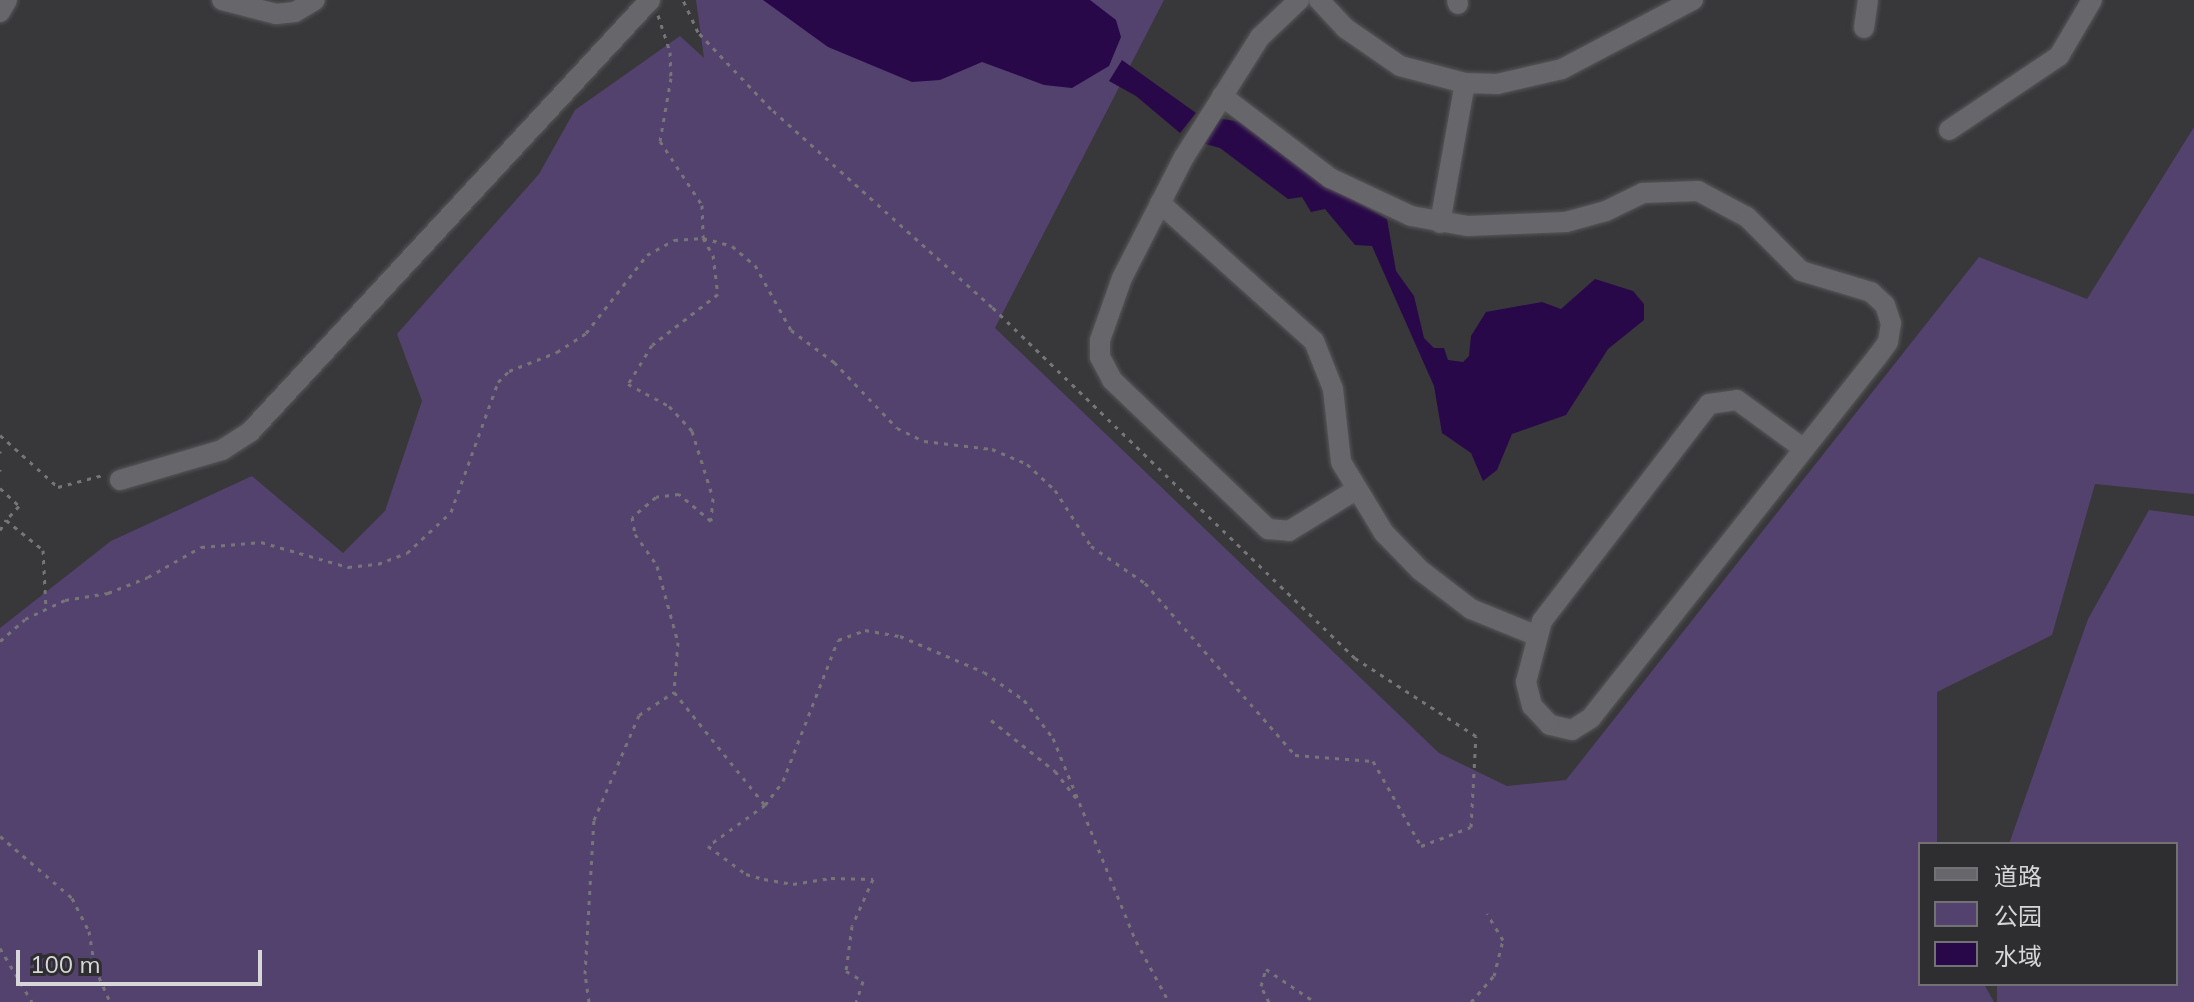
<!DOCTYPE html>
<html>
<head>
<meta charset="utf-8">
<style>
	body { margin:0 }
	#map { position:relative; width:2194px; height:1002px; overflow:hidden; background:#38373a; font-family:Mulish,"Noto Sans SC",sans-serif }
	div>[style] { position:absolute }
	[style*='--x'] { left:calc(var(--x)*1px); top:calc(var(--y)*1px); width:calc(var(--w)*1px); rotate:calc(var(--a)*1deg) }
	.green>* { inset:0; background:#53426e }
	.water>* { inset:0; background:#290849 }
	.path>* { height:3px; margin-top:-1.5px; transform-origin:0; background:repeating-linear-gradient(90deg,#767578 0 4px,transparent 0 10px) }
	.roads { filter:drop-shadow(0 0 2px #575659) drop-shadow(0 0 2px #575659) }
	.minor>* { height:20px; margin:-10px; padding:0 10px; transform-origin:10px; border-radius:10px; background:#67666a }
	span { translate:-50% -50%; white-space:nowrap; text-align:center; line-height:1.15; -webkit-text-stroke:8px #2e2d30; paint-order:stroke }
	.legend { position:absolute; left:1918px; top:842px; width:260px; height:144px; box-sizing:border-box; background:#2e2d30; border:2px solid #727173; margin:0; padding:10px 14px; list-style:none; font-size:24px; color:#d7d6d8 }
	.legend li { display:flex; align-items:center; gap:16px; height:40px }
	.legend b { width:40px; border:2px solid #727173 }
	.scale { position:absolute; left:16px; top:950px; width:246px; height:36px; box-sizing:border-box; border:4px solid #d7d6d8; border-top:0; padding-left:10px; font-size:24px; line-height:28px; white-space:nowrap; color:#d7d6d8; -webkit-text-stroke:6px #2e2d30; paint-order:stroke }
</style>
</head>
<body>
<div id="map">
	<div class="green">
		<i style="clip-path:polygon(696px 0,1164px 0,995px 328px,1439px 753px,1507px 786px,1566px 780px,1979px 257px,2087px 299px,2194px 127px,2194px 494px,2095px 484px,2052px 635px,1937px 692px,1937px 844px,1920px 844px,1920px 984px,1984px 984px,1994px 1002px,0 1002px,0 628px,111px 541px,252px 476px,343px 553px,385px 511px,422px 401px,397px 334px,539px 174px,575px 110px,680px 36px,704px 58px)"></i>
		<i style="clip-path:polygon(2149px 510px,2194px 516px,2194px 1002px,1997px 1002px,1997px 984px,2176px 984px,2176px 844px,2009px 844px,2088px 619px)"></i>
	</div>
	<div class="water">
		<i style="clip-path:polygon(763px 0,1090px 0,1116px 20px,1121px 37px,1109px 66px,1072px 88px,1044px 85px,982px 62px,940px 80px,912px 82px,828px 47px)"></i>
		<i style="clip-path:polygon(1122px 60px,1196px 113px,1180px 133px,1136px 96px,1109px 81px)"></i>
		<i style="clip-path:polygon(1215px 118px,1243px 122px,1337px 191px,1387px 219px,1396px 271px,1414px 296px,1424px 338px,1434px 348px,1444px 348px,1448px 360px,1463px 362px,1469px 356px,1471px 336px,1486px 312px,1542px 302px,1561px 309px,1595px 279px,1633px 291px,1644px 304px,1644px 320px,1608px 349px,1566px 415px,1512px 434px,1497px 470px,1483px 481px,1471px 453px,1442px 433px,1434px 386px,1372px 246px,1355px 245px,1325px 209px,1311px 212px,1302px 197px,1288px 199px,1220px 148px,1198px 142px)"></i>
	</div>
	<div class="path">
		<i style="--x:658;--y:15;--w:39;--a:72"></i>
		<i style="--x:670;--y:52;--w:26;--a:88"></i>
		<i style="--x:671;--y:78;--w:64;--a:99.9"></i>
		<i style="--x:660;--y:141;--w:77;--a:56.7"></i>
		<i style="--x:702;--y:205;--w:33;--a:88"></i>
		<i style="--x:703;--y:238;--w:20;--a:60"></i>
		<i style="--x:713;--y:255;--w:39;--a:83"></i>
		<i style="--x:718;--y:294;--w:83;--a:142.3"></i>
		<i style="--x:652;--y:345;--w:46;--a:121.6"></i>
		<i style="--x:628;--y:384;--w:47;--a:28.2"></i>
		<i style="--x:669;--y:406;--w:34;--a:47"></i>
		<i style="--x:692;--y:431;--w:70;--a:72.6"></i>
		<i style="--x:713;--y:498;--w:23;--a:95"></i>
		<i style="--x:711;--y:521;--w:42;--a:-139.8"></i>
		<i style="--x:679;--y:494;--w:23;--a:173"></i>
		<i style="--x:656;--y:497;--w:31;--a:140"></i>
		<i style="--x:632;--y:517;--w:17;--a:80"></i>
		<i style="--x:635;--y:534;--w:39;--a:55"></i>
		<i style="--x:657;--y:566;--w:79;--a:74.6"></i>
		<i style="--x:678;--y:642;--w:50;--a:94.6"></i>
		<i style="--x:674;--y:692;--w:145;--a:51.2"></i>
		<i style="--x:765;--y:805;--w:70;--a:144.3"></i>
		<i style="--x:708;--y:846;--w:47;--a:36.4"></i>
		<i style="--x:746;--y:874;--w:19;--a:16"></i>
		<i style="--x:764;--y:879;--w:29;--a:10"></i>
		<i style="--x:793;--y:884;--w:38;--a:-9"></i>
		<i style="--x:831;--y:878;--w:42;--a:1.4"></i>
		<i style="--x:873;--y:879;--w:51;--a:114.1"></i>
		<i style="--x:852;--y:926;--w:45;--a:97.6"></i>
		<i style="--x:846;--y:971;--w:20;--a:30"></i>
		<i style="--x:863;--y:981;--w:22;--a:108"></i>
		<i style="--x:0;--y:435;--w:78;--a:41.9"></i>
		<i style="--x:58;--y:487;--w:47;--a:-14.9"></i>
		<i style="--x:0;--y:451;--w:2;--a:90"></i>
		<i style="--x:0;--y:469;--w:2;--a:90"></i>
		<i style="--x:0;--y:488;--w:26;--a:43"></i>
		<i style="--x:19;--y:506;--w:18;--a:133"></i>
		<i style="--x:0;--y:530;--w:12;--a:-59"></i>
		<i style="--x:6;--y:520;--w:48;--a:39"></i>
		<i style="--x:43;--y:550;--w:59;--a:87.1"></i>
		<i style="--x:0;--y:641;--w:33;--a:-41"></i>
		<i style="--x:25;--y:619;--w:44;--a:-25.4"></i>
		<i style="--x:65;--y:600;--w:44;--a:-9.2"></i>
		<i style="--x:108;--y:593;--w:43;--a:-21.8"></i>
		<i style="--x:148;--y:577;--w:61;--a:-29.5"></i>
		<i style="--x:201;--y:547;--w:60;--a:-4.8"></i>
		<i style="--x:261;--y:542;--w:91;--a:16"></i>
		<i style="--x:348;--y:567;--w:30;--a:-6"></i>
		<i style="--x:378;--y:564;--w:31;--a:-21"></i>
		<i style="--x:407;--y:553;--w:60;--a:-43"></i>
		<i style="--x:451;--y:512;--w:138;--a:-70.1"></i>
		<i style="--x:498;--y:382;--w:16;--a:-45"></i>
		<i style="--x:509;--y:371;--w:52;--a:-21.6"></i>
		<i style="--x:557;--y:352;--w:35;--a:-33"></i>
		<i style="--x:586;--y:333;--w:99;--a:-52"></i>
		<i style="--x:647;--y:255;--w:31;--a:-29"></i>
		<i style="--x:674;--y:240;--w:29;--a:-4"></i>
		<i style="--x:703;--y:238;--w:30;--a:15"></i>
		<i style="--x:732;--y:246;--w:30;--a:40"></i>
		<i style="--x:755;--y:265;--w:74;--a:61"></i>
		<i style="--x:791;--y:330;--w:54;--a:36.7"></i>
		<i style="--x:834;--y:362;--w:91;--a:46.3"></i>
		<i style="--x:897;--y:428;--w:30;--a:26"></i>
		<i style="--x:924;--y:441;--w:68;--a:6.7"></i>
		<i style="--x:992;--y:449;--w:38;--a:23"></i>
		<i style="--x:1027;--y:464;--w:38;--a:43"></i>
		<i style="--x:1055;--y:490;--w:67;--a:57.3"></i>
		<i style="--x:1091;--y:546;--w:65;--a:34.4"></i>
		<i style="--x:1145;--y:583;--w:228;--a:48.9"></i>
		<i style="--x:1295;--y:755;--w:78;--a:4.4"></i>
		<i style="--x:1373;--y:761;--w:98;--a:60.5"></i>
		<i style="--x:1421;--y:846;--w:53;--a:-20.8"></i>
		<i style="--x:1471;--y:827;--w:91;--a:-86.9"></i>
		<i style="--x:1476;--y:736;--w:144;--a:-147.2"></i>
		<i style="--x:1355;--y:658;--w:505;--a:-135.96"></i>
		<i style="--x:992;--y:307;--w:297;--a:-138.1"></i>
		<i style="--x:771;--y:109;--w:106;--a:-133.5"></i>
		<i style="--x:698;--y:32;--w:35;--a:-115"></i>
		<i style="--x:991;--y:720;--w:82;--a:38.6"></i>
		<i style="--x:1055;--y:771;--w:39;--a:52"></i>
		<i style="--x:765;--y:805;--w:30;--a:-53"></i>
		<i style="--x:783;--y:781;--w:151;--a:-68.7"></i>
		<i style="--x:838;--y:640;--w:29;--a:-20"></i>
		<i style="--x:865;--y:630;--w:36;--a:10"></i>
		<i style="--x:900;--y:636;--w:91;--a:23.2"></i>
		<i style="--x:984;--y:672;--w:49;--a:35"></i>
		<i style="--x:1024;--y:700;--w:48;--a:52.7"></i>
		<i style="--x:1053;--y:738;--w:219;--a:67.8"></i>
		<i style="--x:1136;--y:941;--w:69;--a:61.6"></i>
		<i style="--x:0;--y:836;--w:95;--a:40.7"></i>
		<i style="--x:72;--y:898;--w:37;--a:63"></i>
		<i style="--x:89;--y:931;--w:37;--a:81"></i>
		<i style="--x:95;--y:968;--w:37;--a:66"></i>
		<i style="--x:0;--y:948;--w:63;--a:59.3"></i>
		<i style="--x:589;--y:1002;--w:28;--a:-98"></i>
		<i style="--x:585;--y:974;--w:154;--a:-86.7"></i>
		<i style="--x:594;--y:820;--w:114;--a:-66.8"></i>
		<i style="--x:639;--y:715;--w:42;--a:-33.3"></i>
		<i style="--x:1269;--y:1002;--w:18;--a:-117"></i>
		<i style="--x:1261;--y:986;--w:18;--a:-74"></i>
		<i style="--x:1266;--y:969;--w:59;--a:34"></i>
		<i style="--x:1471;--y:1002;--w:35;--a:-49"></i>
		<i style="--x:1494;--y:976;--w:37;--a:-76"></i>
		<i style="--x:1503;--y:940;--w:31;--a:-121"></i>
	</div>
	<div class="roads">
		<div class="minor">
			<i style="--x:222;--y:0;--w:56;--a:14.5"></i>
			<i style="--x:276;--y:14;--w:19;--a:-6"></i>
			<i style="--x:295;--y:12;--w:23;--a:-31"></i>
			<i style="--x:1299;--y:0;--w:54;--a:136.5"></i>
			<i style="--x:1260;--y:37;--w:142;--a:122.3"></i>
			<i style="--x:1184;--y:157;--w:136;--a:117.1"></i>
			<i style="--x:1122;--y:278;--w:66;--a:109.5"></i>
			<i style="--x:1100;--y:340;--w:17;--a:90"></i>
			<i style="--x:1100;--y:357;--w:26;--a:62"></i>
			<i style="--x:1112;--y:380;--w:216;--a:43.7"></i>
			<i style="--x:1268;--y:529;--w:21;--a:5"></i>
			<i style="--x:1289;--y:531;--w:76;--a:-31.6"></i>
			<i style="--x:1319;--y:0;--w:38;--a:47"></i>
			<i style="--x:1345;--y:28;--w:67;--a:34.6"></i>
			<i style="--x:1400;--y:66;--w:67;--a:14.7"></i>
			<i style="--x:1465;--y:83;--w:32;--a:2"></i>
			<i style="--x:1497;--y:84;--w:67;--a:-13"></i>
			<i style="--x:1562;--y:69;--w:148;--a:-27.8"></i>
			<i style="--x:1457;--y:0;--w:4;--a:76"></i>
			<i style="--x:0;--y:12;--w:14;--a:-60"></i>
			<i style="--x:1864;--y:28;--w:28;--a:-82"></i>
			<i style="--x:1222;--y:96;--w:136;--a:37.2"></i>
			<i style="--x:1330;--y:178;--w:89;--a:25.1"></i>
			<i style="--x:1411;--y:216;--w:58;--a:10"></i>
			<i style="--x:1468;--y:226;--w:98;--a:-2.3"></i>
			<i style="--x:1566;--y:222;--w:41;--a:-15.4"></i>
			<i style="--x:1606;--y:211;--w:41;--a:-25.9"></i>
			<i style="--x:1643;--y:193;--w:55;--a:-2.1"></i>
			<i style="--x:1698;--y:191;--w:55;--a:28"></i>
			<i style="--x:1747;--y:217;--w:76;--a:45"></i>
			<i style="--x:1801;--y:271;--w:73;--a:16.7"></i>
			<i style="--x:1871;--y:292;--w:19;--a:43"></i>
			<i style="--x:1885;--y:305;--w:19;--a:72"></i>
			<i style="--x:1891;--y:323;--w:19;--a:99"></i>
			<i style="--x:1888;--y:342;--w:19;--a:126"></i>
			<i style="--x:1877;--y:357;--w:461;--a:128.4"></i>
			<i style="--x:1591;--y:718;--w:22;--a:148"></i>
			<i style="--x:1572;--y:730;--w:23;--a:-167"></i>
			<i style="--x:1550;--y:725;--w:26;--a:-133"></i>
			<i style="--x:1532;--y:706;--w:25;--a:-104"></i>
			<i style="--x:1526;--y:682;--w:63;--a:-75.3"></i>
			<i style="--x:1542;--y:621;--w:274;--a:-52.4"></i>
			<i style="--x:1709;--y:404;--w:28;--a:-8"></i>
			<i style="--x:1737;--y:400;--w:83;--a:36.2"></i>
			<i style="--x:1949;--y:130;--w:133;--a:-33.9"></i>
			<i style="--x:2059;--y:56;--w:65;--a:-59.5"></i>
			<i style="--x:1160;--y:203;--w:207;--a:41.9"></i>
			<i style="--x:1314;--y:341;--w:52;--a:68.4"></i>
			<i style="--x:1333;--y:389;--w:73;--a:83.7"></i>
			<i style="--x:1341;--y:462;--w:83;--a:58.8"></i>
			<i style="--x:1384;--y:533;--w:52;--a:45.8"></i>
			<i style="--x:1420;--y:570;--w:64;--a:37.4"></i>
			<i style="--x:1471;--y:609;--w:69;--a:22.1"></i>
			<i style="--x:1440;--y:223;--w:142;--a:-79.9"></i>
			<i style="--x:120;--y:480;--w:106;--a:-16.4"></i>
			<i style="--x:222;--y:450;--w:33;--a:-33"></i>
			<i style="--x:250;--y:432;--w:589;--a:-47.2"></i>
		</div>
	</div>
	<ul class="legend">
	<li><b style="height:10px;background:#67666a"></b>道路</li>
	<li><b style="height:22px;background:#53426e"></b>公园</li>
	<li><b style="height:22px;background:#290849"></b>水域</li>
	</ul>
	<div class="scale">100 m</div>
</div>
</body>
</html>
